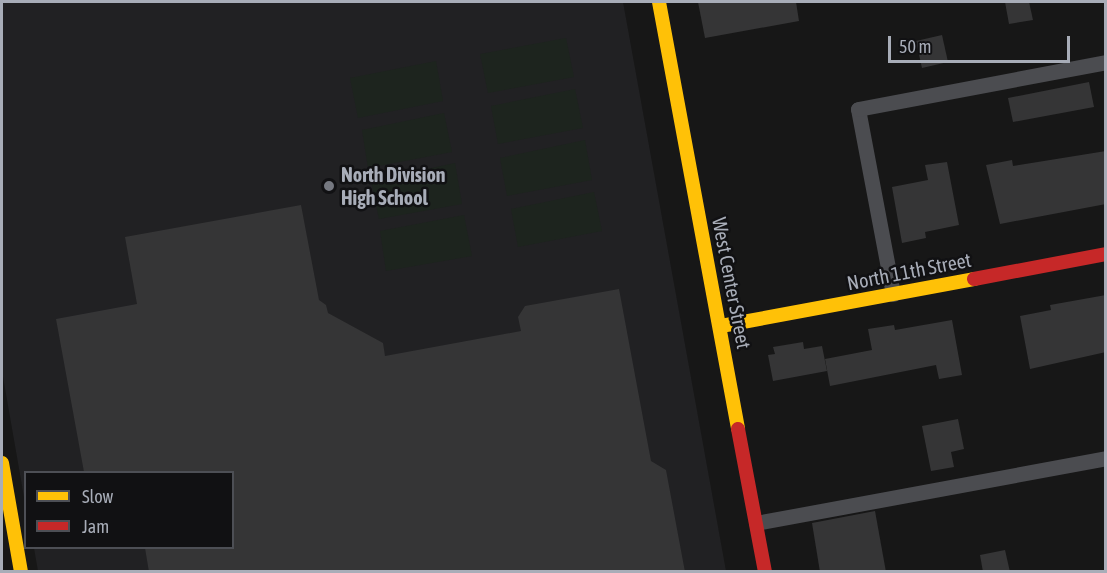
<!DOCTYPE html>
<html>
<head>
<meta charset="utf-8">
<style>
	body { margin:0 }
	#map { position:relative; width:1107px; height:573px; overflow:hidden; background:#171717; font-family:"Asap Condensed",sans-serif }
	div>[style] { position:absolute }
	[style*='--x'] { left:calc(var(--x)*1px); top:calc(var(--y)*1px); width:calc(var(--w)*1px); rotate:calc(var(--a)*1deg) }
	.built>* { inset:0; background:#212123 }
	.green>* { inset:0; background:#1d241e }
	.building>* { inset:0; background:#353536 }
	.lane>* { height:15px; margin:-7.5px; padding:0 7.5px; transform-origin:7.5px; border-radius:7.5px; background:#4b4c50 }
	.slow>* { height:14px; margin:-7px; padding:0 7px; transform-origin:7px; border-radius:7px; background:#ffc107 }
	.jam>* { height:14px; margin:-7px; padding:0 7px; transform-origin:7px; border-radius:7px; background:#c62828 }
	.dots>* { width:16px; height:16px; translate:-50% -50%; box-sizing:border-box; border:3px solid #111113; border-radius:50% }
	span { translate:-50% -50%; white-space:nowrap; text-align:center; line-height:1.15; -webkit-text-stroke:5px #111113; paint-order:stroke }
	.poi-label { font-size:20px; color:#a8adb8; font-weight:700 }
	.left { translate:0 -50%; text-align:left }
	.street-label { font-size:20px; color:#a8adb8 }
	.frame { position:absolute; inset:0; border:3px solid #a8adb8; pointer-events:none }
	.legend { position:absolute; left:24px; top:471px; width:210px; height:78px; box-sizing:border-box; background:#111113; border:2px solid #4d4f55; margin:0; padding:8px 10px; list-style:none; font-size:18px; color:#a8adb8 }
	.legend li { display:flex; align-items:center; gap:12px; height:30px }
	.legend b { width:30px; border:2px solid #4d4f55 }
	.scale { position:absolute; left:888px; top:36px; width:182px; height:27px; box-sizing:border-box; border:3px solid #a8adb8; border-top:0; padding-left:8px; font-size:18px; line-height:21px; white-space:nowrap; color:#a8adb8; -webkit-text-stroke:4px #111113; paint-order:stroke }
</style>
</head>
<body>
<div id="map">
	<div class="built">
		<i style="clip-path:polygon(2px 2px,623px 2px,726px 571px,38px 571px,34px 548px,232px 548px,232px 472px,26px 472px,25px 503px,2px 371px)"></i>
	</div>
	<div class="green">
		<i style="clip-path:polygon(566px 38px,574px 77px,488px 93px,480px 54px)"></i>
		<i style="clip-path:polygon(436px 61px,443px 101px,358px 118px,350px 78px)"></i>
		<i style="clip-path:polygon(575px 89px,583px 128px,498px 144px,491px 106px)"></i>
		<i style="clip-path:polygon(444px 113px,452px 152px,368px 168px,362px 130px)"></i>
		<i style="clip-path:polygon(585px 140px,592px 180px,507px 196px,500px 158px)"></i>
		<i style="clip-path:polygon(455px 163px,462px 204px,379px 219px,371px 181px)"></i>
		<i style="clip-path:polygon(594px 192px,602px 231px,518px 247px,511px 209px)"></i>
		<i style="clip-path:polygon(464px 215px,472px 256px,386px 271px,380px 231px)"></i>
	</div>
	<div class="building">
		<i style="clip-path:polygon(698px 2px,796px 2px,799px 21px,705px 38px)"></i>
		<i style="clip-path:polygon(1005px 2px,1029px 2px,1033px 20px,1009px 24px)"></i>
		<i style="clip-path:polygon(942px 35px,948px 62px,922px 68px,916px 41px)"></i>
		<i style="clip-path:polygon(1089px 82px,1094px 107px,1013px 122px,1008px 98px)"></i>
		<i style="clip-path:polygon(1106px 151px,1106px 204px,1000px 224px,986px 165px,1012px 160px,1013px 166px)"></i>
		<i style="clip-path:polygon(947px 162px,959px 225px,925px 232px,926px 238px,902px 243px,892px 187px,928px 180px,925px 165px)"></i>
		<i style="clip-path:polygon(301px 205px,319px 300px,326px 305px,328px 313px,383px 343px,385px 356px,521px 331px,518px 317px,525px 306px,619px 289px,651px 461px,666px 470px,685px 572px,149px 572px,145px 548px,232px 548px,232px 472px,84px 472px,56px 319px,137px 304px,125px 237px)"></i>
		<i style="clip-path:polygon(1106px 295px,1106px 352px,1030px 369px,1020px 316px,1051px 310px,1050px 305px)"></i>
		<i style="clip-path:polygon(952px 320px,962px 375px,939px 379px,936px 365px,830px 386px,825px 359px,872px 350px,868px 329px,894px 325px,895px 330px)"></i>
		<i style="clip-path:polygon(803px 342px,804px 349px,822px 346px,827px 371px,773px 381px,768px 355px,775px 354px,773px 347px)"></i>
		<i style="clip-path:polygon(958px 419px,964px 449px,951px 452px,954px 467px,931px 471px,922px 426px)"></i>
		<i style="clip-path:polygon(875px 511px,886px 572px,820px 572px,812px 523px)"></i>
		<i style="clip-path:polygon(1005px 550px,1010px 572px,983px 572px,980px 555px)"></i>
	</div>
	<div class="lane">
		<i style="--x:893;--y:294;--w:188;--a:-100.7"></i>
		<i style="--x:858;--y:109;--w:252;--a:-10.7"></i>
		<i style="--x:756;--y:523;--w:356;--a:-10.5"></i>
	</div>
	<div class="slow">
		<i style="--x:659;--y:2;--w:434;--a:79.5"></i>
		<i style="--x:721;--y:326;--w:257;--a:-10.5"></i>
		<i style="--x:2;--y:463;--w:111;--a:80.1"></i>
	</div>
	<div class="jam">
		<i style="--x:974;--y:279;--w:134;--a:-10.7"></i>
		<i style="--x:738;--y:429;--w:146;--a:79.3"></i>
	</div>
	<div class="dots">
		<i style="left:329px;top:186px;background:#757880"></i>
	</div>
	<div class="poi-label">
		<span class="left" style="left:341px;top:186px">North Division<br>High School</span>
	</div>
	<div class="street-label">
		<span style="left:909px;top:271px;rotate:-11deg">North 11th Street</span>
		<span style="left:732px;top:283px;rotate:79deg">West Center Street</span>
	</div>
	<div class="frame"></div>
	<ul class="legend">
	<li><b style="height:8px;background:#ffc107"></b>Slow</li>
	<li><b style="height:8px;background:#c62828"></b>Jam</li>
	</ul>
	<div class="scale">50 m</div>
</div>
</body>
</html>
